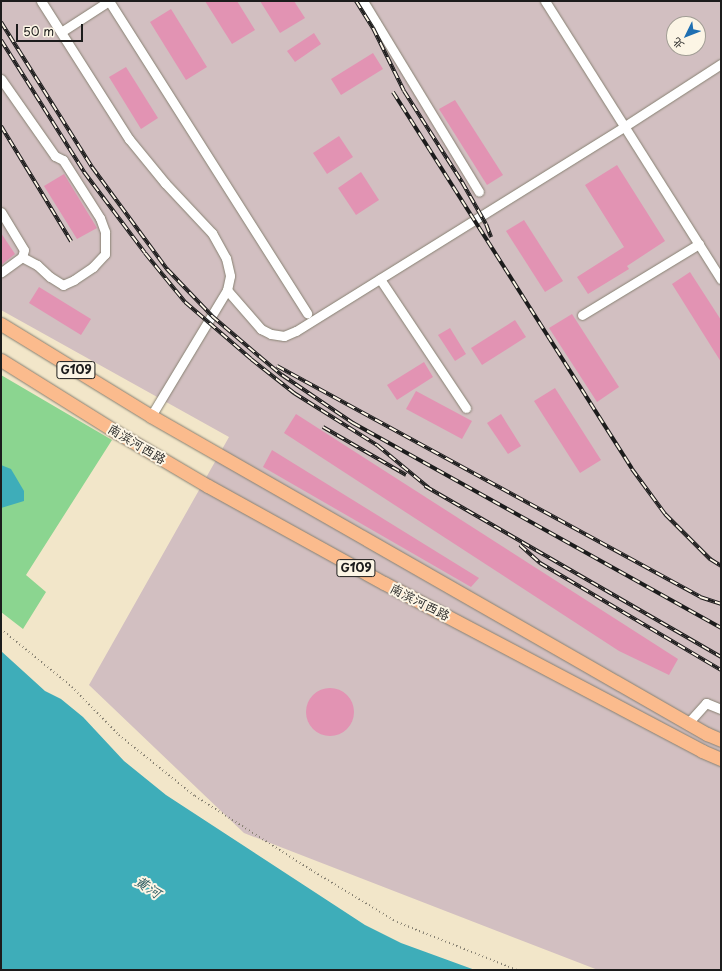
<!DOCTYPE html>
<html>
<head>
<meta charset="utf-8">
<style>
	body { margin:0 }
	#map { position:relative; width:722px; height:971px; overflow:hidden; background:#f2e6c9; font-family:"Playpen Sans","LXGW WenKai TC",sans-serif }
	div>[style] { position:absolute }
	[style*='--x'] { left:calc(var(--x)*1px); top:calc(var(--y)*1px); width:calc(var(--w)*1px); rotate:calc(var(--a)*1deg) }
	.industrial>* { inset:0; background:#d2bfc1 }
	.green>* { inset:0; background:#8bd590 }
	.water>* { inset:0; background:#3eadb9 }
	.building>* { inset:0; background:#e293b3 }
	.round { border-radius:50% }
	.path>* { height:1.5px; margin-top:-0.75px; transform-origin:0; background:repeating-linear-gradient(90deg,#878172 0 1px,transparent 0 4px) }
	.roads { filter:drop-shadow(0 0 1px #878172) drop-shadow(0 0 1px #878172) }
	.minor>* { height:9px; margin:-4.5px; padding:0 4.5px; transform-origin:4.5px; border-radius:4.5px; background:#fff }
	.highway>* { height:13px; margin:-6.5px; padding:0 6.5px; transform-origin:6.5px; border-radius:6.5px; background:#fbbb8d }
	.rail>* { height:4px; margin-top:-2px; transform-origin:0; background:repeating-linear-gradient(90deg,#fcf5e5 0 8px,#1c1c1c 0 16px); box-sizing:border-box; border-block:1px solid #1c1c1c }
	span { translate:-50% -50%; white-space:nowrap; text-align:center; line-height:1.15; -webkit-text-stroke:4px #fcf5e5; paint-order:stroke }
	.shield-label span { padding:1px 3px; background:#fcf5e5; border:1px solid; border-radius:3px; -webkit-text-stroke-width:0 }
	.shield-label { font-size:12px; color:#1c1c1c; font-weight:700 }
	.street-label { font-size:13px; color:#1c1c1c }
	.water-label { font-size:14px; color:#2b5d63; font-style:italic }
	.frame { position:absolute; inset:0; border:2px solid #1c1c1c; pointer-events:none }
	.north { position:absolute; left:666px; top:16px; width:40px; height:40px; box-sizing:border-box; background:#fcf5e5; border:1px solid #a29e95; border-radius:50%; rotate:227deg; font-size:11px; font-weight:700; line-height:16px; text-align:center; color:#1c1c1c }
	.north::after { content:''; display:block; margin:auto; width:14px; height:18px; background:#1f6fb2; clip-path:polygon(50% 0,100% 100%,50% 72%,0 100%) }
	.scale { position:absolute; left:16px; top:24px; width:67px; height:18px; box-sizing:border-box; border:2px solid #1c1c1c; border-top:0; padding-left:5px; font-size:12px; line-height:14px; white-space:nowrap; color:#1c1c1c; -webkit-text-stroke:3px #fcf5e5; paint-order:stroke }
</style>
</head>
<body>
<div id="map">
	<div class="industrial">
		<i style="clip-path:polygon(evenodd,1px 1px,721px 1px,721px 970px,598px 970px,244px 833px,89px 685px,229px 437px,1px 310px,1px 1px,674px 24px,698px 24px,698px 48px,674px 48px,674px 24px)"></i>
	</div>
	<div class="green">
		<i style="clip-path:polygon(1px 375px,112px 440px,26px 575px,46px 592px,23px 629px,1px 612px)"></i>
	</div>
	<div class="water">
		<i style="clip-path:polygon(1px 465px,11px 469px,24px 491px,24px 501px,1px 508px)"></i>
		<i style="clip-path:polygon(1px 651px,45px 691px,61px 699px,83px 717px,124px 761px,166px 795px,365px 925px,401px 943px,475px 970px,1px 970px)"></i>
	</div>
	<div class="building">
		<i style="clip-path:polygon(205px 1px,237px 1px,255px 30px,232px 44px)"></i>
		<i style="clip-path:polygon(260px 1px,294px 1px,305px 18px,280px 33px)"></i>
		<i style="clip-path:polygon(171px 9px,207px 67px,186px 80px,150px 22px)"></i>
		<i style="clip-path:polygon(314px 33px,321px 44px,295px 62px,287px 51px)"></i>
		<i style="clip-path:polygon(373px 53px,383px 69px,341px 95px,331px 79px)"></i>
		<i style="clip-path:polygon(126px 67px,158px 118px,141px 129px,109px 77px)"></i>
		<i style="clip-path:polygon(455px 100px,503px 175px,487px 185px,439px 109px)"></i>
		<i style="clip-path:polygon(339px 136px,353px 157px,327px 174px,313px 153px)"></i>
		<i style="clip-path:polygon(617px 165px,665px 241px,627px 266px,629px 269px,588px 294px,577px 277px,624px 247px,585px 185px)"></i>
		<i style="clip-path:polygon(361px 172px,379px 200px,356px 215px,338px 188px)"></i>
		<i style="clip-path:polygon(64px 174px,97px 228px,77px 239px,44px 186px)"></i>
		<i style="clip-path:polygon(524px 220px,563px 281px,545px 292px,506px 231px)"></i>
		<i style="clip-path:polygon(1px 233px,15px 254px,1px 265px)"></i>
		<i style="clip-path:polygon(690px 272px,721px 320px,721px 362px,672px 284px)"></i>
		<i style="clip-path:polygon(39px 287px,91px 319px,81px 335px,29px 303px)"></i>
		<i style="clip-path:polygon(572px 314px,619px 387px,597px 402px,549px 328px)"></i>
		<i style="clip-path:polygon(515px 320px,526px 337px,482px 365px,471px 348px)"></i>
		<i style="clip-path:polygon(450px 328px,466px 354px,455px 361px,438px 335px)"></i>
		<i style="clip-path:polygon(424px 362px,433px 377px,397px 400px,387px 385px)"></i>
		<i style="clip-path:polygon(555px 388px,601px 460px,580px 473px,534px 401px)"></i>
		<i style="clip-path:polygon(416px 391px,472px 421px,462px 439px,406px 409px)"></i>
		<i style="clip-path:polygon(296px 414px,678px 659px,669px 675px,619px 651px,284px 433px)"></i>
		<i style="clip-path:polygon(501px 414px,521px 446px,508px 454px,487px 423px)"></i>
		<i style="clip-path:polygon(272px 450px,479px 578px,471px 587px,263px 467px)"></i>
		<i class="round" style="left:306px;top:688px;width:48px;height:48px"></i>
	</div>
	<div class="path">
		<i style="--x:1;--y:629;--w:92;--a:39.2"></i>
		<i style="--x:72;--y:687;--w:67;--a:45.6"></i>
		<i style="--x:119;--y:735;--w:97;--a:38.8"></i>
		<i style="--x:195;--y:796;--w:138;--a:32.5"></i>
		<i style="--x:311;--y:870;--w:100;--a:31.2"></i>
		<i style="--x:397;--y:922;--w:129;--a:21.8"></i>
	</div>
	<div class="roads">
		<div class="minor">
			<i style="--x:41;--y:1;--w:164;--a:57.5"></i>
			<i style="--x:129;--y:139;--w:57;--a:50.7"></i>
			<i style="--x:165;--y:183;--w:69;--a:46.8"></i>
			<i style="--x:212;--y:233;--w:29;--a:61"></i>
			<i style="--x:226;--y:258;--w:18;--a:77"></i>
			<i style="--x:230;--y:276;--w:14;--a:102"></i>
			<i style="--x:227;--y:290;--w:147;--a:121.1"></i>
			<i style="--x:109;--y:1;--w:370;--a:57.6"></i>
			<i style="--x:363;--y:1;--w:223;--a:58.7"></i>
			<i style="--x:545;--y:1;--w:329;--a:57.7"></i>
			<i style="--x:61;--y:32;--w:57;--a:-32.9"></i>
			<i style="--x:1;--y:79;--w:94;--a:55"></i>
			<i style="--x:55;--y:156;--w:9;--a:27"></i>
			<i style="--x:63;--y:160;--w:69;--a:57.5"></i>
			<i style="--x:100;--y:218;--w:15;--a:70"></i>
			<i style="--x:105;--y:232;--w:22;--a:90"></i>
			<i style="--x:105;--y:254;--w:18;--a:133"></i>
			<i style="--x:93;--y:267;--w:23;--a:146"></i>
			<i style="--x:74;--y:280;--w:12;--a:156"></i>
			<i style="--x:63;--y:285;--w:15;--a:-148"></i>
			<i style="--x:50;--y:277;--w:18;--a:-137"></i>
			<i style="--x:37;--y:265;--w:17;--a:-152"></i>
			<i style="--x:1;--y:212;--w:44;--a:58.8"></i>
			<i style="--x:24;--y:250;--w:7;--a:106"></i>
			<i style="--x:22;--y:257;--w:26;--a:144"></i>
			<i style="--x:380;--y:279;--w:155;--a:56.3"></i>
			<i style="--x:227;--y:290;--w:52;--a:48.9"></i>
			<i style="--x:261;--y:329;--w:11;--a:27"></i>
			<i style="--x:271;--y:334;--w:13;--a:9"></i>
			<i style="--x:284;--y:336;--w:13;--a:-23"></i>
			<i style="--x:296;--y:331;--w:388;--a:-31.9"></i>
			<i style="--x:625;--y:126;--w:114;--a:-32.9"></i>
			<i style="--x:582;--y:315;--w:137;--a:-31.3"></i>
			<i style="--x:688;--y:723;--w:27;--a:-48"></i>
			<i style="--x:706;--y:703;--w:16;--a:22"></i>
		</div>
		<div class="highway">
			<i style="--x:1;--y:324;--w:176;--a:31.5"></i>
			<i style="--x:151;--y:416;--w:641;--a:29.77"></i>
			<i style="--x:707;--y:734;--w:15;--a:23"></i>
			<i style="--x:1;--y:360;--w:138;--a:32"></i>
			<i style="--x:118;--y:433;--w:104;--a:30.5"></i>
			<i style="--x:208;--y:486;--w:201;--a:28.9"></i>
			<i style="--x:384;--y:583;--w:360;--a:27.8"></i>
			<i style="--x:702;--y:751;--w:21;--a:23"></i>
		</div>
	</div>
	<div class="rail">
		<i style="--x:356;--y:1;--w:32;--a:58"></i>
		<i style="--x:373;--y:28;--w:70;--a:63.8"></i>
		<i style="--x:404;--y:91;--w:108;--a:57.5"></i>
		<i style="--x:462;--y:182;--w:48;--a:60.3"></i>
		<i style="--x:486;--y:224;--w:14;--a:69"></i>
		<i style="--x:1;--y:22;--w:171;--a:57.9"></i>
		<i style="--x:92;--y:167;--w:127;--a:53.7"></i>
		<i style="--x:167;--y:269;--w:65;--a:46.2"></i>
		<i style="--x:212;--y:316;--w:62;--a:40.4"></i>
		<i style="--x:259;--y:356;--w:30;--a:40"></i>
		<i style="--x:282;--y:375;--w:86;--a:34.1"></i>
		<i style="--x:353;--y:423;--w:421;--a:29.1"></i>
		<i style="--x:1;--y:40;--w:156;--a:57.8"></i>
		<i style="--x:84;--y:172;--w:101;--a:53"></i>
		<i style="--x:145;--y:253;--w:63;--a:50.8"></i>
		<i style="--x:185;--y:302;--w:87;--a:40.8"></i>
		<i style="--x:251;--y:359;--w:55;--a:38.3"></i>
		<i style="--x:294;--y:393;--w:98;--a:32.1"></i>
		<i style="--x:377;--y:445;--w:67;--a:39.6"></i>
		<i style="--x:393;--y:92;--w:446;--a:57.6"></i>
		<i style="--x:632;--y:469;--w:56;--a:53.7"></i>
		<i style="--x:665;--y:514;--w:64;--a:45"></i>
		<i style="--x:710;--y:559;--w:13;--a:32"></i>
		<i style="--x:1;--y:126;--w:135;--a:58.7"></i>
		<i style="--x:277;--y:366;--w:482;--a:28.6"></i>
		<i style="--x:700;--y:597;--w:22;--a:18"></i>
		<i style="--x:323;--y:427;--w:96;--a:30"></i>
		<i style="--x:425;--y:486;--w:342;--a:30"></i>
		<i style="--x:520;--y:545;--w:27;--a:42"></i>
		<i style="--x:540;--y:563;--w:210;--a:30.6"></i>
	</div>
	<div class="shield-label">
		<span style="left:76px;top:370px">G109</span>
		<span style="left:356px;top:568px">G109</span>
	</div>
	<div class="street-label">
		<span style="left:137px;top:444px;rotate:31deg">南滨河西路</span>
		<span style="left:420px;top:602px;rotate:27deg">南滨河西路</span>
	</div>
	<div class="water-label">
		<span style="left:148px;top:887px;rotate:33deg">黄河</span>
	</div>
	<div class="frame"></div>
	<div class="north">北</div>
	<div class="scale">50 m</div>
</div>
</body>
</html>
